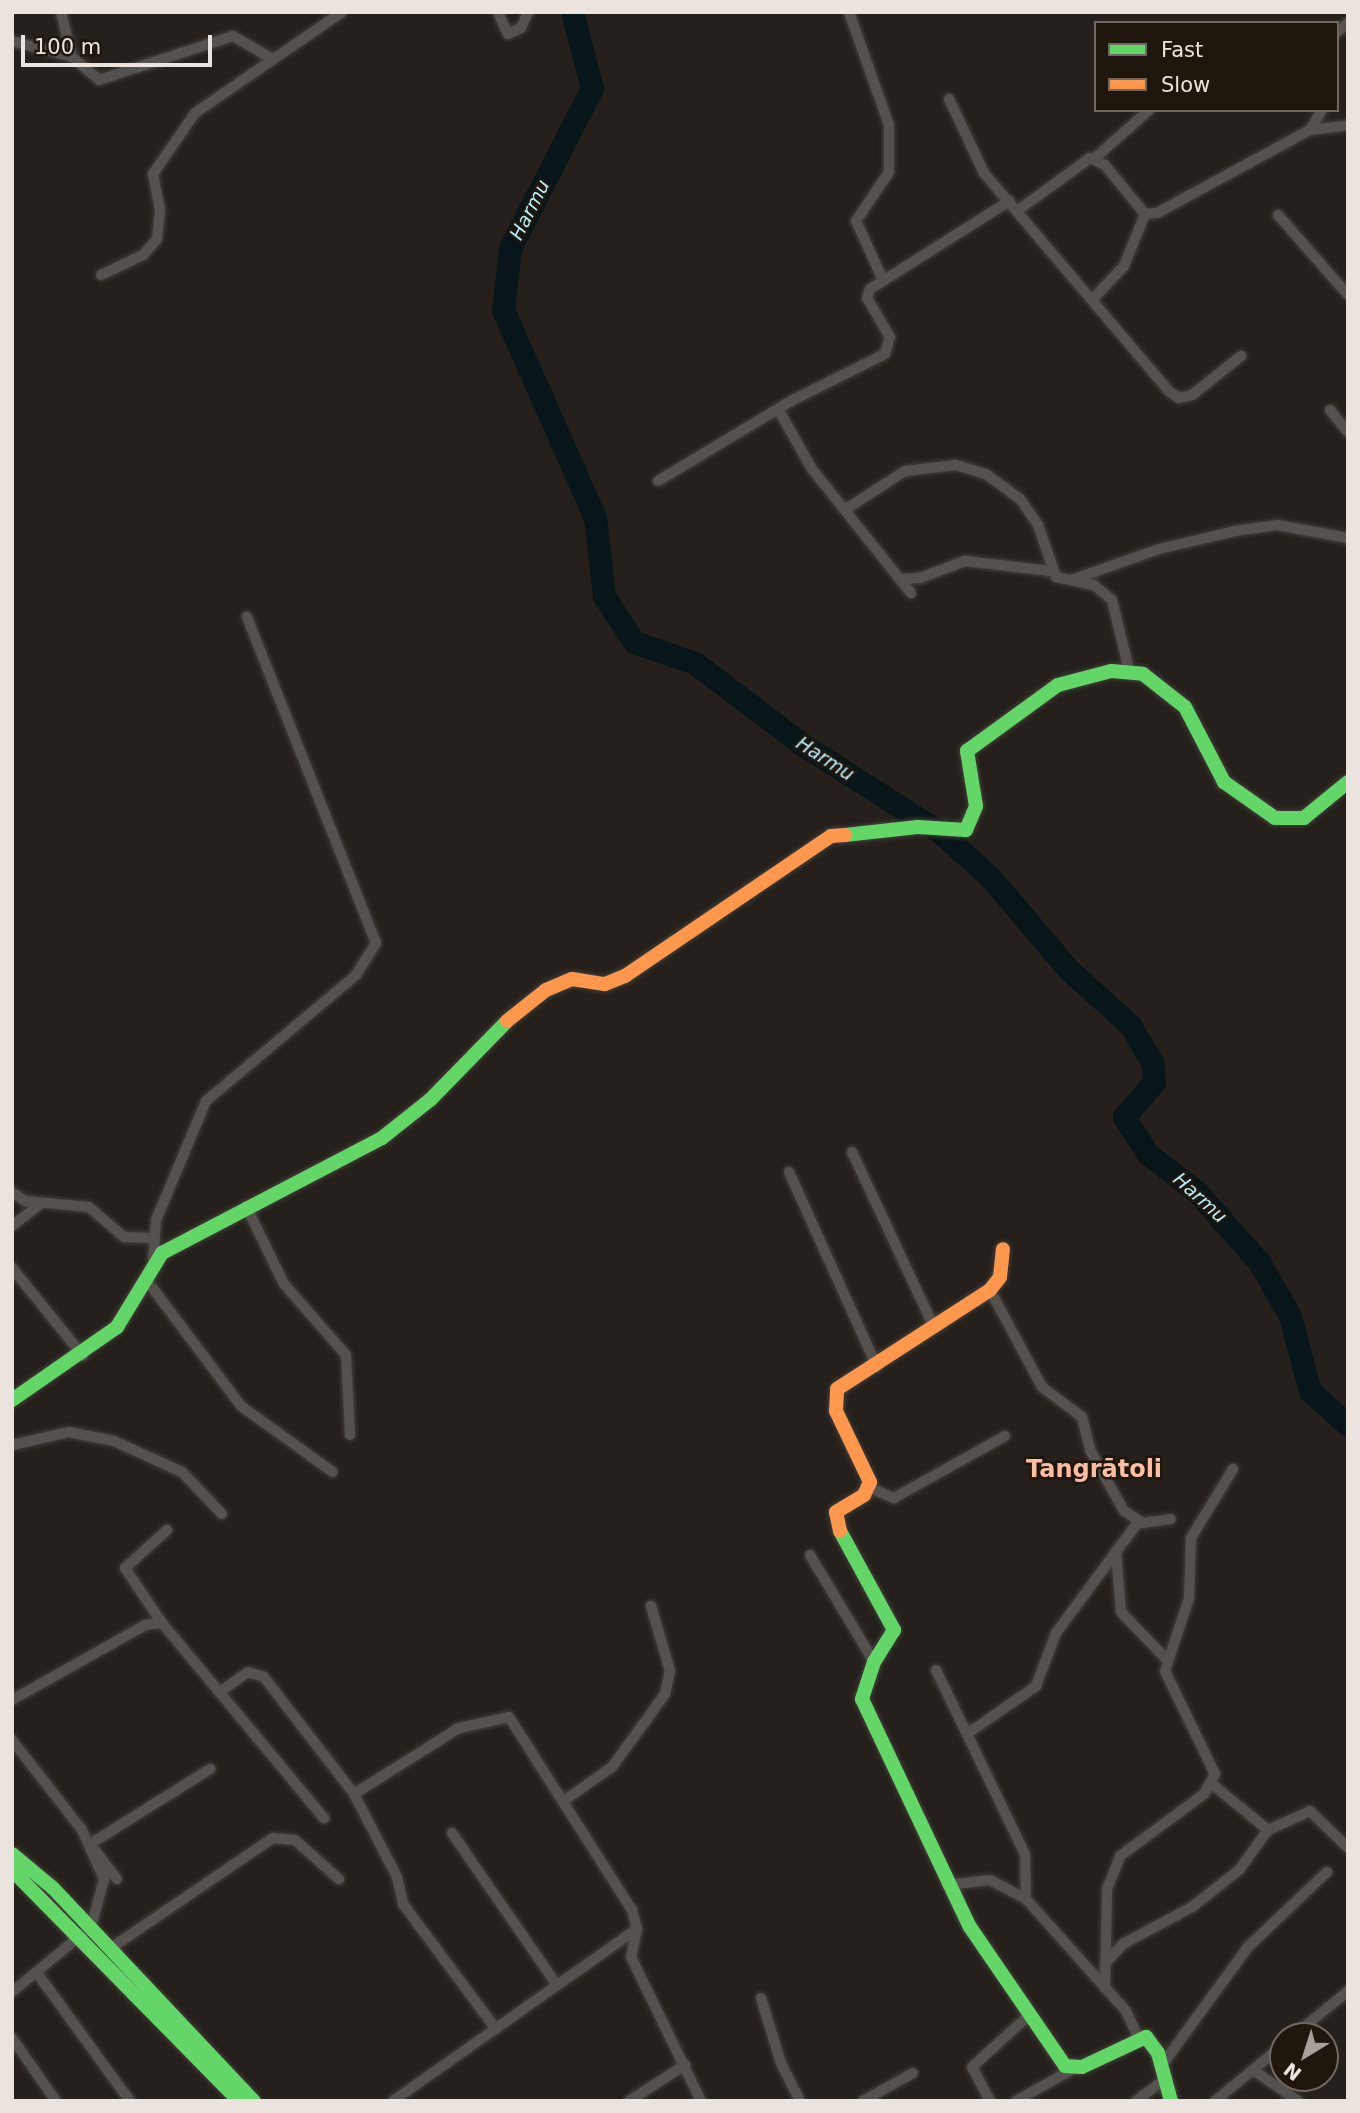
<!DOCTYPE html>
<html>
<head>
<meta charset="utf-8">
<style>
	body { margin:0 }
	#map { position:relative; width:1360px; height:2113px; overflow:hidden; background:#25201b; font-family:"DejaVu Sans",sans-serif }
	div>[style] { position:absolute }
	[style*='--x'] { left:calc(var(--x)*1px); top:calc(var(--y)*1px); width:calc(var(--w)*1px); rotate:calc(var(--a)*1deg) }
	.river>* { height:23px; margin:-11.5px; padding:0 11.5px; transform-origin:11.5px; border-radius:11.5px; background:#081619 }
	.roads { filter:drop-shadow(0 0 2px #423e3a) drop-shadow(0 0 2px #423e3a) }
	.street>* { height:10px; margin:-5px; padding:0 5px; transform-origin:5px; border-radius:5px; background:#55514e }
	.fast>* { height:14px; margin:-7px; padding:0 7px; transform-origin:7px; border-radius:7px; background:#63d668 }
	.slow>* { height:14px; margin:-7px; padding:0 7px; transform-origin:7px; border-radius:7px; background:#ff974d }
	span { translate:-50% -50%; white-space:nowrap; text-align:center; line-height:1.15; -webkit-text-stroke:5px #1f160e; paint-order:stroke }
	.water-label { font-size:19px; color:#b7ecfb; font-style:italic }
	.district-label { font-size:24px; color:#fbbea3; font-weight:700 }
	.frame { position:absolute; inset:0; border:14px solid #ebe4de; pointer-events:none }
	.legend { position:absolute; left:1094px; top:21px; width:245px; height:91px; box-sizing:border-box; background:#1f160e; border:2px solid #716861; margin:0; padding:9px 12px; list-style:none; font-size:21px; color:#ebe4de }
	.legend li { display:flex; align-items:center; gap:14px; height:35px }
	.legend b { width:35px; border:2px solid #716861 }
	.north { position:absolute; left:1269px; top:2022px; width:70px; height:70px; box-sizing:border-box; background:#1f160e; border:2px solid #716861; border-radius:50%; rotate:218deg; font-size:19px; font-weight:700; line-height:28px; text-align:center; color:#ebe4de }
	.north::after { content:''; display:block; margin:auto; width:24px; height:32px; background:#a69f9a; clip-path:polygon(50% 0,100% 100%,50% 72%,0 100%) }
	.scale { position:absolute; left:21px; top:35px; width:191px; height:32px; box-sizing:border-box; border:4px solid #ebe4de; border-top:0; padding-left:9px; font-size:21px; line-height:24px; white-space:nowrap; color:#ebe4de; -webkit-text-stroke:5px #1f160e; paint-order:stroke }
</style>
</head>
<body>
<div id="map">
	<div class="river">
		<i style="--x:572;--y:12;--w:79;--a:75.3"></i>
		<i style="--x:592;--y:88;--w:180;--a:117.1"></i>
		<i style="--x:510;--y:248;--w:62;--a:96.4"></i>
		<i style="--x:503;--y:310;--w:227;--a:66.1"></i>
		<i style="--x:595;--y:518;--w:79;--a:83.4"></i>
		<i style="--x:604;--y:596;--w:55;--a:56.9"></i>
		<i style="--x:634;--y:642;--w:65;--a:19"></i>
		<i style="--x:695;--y:663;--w:136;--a:37.2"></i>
		<i style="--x:803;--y:745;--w:164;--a:32.5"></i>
		<i style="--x:941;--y:833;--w:66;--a:41.9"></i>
		<i style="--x:990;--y:877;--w:121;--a:49.7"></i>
		<i style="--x:1068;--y:969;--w:84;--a:42.1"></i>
		<i style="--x:1130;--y:1025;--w:45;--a:59.5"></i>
		<i style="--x:1153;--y:1064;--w:18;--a:87"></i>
		<i style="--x:1154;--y:1082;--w:46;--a:130.6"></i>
		<i style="--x:1124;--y:1117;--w:44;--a:57"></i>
		<i style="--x:1148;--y:1154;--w:62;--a:37.8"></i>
		<i style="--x:1197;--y:1192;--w:94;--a:48.5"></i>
		<i style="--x:1259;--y:1262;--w:62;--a:60.1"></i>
		<i style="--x:1290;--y:1316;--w:78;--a:75.1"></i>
		<i style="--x:1310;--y:1391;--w:51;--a:41.8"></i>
	</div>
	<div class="roads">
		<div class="street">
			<i style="--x:61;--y:12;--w:46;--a:76.3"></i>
			<i style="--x:72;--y:57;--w:35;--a:40"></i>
			<i style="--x:99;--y:80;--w:141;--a:-18.2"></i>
			<i style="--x:233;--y:36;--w:44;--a:30.1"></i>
			<i style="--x:498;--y:12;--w:24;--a:66"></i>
			<i style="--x:508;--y:34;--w:14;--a:-25"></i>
			<i style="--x:521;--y:28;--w:17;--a:-66"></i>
			<i style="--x:849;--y:12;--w:120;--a:70.5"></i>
			<i style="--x:889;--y:125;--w:47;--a:90"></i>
			<i style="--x:889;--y:172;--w:59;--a:124"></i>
			<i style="--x:856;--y:221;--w:65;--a:65.4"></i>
			<i style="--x:1337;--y:32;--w:14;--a:-39"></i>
			<i style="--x:12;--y:41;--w:62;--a:14.9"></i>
			<i style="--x:949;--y:99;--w:82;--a:64.7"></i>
			<i style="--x:984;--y:173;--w:287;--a:49.7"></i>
			<i style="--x:1170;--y:392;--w:11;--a:34"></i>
			<i style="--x:1179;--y:398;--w:13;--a:-13"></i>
			<i style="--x:1192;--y:395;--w:63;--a:-38.5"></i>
			<i style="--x:1310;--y:130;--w:38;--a:-7"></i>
			<i style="--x:1095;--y:158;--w:72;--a:-41.6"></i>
			<i style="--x:1017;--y:211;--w:90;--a:-36"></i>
			<i style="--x:1090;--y:158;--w:17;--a:25"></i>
			<i style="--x:1105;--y:165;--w:63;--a:50.8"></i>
			<i style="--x:1145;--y:214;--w:12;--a:-5"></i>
			<i style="--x:1157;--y:213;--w:174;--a:-28.5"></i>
			<i style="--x:1310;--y:130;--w:23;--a:-59"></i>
			<i style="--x:1278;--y:215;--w:106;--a:48.8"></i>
			<i style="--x:101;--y:275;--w:47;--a:-25.5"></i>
			<i style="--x:143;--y:255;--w:21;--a:-49"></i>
			<i style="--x:157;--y:239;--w:29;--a:-84"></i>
			<i style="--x:160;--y:210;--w:37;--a:-101"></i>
			<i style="--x:153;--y:174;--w:74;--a:-55.5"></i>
			<i style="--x:195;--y:113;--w:178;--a:-34.5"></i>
			<i style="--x:1092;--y:300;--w:47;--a:-46.7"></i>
			<i style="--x:1124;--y:266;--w:56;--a:-68"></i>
			<i style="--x:778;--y:409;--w:69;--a:60.5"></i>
			<i style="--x:812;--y:469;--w:159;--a:51.4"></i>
			<i style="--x:1330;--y:410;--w:28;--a:51"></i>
			<i style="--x:658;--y:481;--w:155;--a:-31"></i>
			<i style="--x:791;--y:401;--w:105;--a:-26.6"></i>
			<i style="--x:885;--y:354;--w:18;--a:-74"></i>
			<i style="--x:890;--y:337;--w:45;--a:-120.5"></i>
			<i style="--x:867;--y:298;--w:9;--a:-72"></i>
			<i style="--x:870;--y:289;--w:165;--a:-32.3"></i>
			<i style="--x:846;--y:509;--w:70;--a:-32.8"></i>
			<i style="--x:905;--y:471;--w:51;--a:-6.7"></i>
			<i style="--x:956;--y:465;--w:31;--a:17"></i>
			<i style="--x:986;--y:474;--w:42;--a:36.3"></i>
			<i style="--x:1020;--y:499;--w:32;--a:55"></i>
			<i style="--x:1038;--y:525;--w:55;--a:70.9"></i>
			<i style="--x:1056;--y:577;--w:39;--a:12"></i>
			<i style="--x:1094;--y:585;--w:23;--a:40"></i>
			<i style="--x:1112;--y:600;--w:72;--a:76.3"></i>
			<i style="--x:901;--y:579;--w:19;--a:-3"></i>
			<i style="--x:920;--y:578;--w:48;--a:-20.7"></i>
			<i style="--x:965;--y:561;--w:86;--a:6.7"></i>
			<i style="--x:1074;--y:579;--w:90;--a:-19.4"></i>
			<i style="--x:1159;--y:549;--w:78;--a:-13.3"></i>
			<i style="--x:1235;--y:531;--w:42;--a:-8.1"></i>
			<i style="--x:1277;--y:525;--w:72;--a:10.4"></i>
			<i style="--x:852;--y:1152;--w:195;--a:64.9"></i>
			<i style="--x:789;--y:1172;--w:214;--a:65.7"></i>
			<i style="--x:12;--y:1192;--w:16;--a:35"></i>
			<i style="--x:25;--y:1201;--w:64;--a:5.4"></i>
			<i style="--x:89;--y:1207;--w:46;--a:40.6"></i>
			<i style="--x:124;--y:1237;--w:29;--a:2"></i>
			<i style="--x:246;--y:1206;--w:87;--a:64"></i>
			<i style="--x:284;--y:1284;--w:94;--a:48.9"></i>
			<i style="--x:346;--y:1355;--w:80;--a:87.1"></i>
			<i style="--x:12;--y:1226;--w:36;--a:-38"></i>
			<i style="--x:153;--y:1262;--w:42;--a:-85.9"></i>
			<i style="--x:156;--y:1220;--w:129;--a:-67.2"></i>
			<i style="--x:206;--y:1101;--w:196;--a:-40"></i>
			<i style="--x:356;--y:975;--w:38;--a:-58"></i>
			<i style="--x:376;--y:943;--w:351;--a:-111.6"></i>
			<i style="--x:12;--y:1268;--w:113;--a:51.1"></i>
			<i style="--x:145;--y:1278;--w:160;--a:53.1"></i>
			<i style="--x:241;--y:1406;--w:113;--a:35.7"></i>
			<i style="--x:990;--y:1290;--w:110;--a:61.8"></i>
			<i style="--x:1042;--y:1387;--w:50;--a:36.9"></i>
			<i style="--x:1082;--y:1417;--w:34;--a:76"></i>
			<i style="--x:1090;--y:1450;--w:70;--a:60.9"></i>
			<i style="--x:1124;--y:1511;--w:22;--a:32"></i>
			<i style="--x:1143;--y:1523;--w:28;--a:-8"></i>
			<i style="--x:12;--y:1445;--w:58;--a:-12.8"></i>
			<i style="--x:69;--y:1432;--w:46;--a:11.3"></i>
			<i style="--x:114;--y:1441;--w:75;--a:24.5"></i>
			<i style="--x:182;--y:1472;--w:58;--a:46.4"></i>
			<i style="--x:870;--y:1488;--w:26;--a:23"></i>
			<i style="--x:894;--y:1498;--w:127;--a:-29.2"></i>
			<i style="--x:1116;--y:1551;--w:61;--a:85.3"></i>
			<i style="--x:1121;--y:1612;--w:66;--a:46.2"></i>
			<i style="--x:810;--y:1555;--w:125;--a:59.1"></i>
			<i style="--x:162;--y:1623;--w:66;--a:-123.9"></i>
			<i style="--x:125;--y:1568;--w:57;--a:-42.1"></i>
			<i style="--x:936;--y:1670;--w:204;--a:64.2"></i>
			<i style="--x:1025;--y:1854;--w:45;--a:88.7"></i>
			<i style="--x:221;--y:1691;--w:33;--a:-35"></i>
			<i style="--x:248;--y:1672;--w:17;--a:17"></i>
			<i style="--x:264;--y:1677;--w:148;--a:52.4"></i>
			<i style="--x:354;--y:1794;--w:93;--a:62.6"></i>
			<i style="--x:397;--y:1877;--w:28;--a:77"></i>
			<i style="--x:403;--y:1904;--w:156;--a:53.4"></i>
			<i style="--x:12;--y:1700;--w:153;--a:-29.4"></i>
			<i style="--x:145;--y:1625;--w:17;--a:-7"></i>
			<i style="--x:162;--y:1623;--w:254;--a:50.3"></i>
			<i style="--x:967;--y:1734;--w:84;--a:-34.8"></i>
			<i style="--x:1036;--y:1686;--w:57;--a:-69.3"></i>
			<i style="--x:1056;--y:1633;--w:138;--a:-53.5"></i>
			<i style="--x:12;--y:1740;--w:114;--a:52.1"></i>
			<i style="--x:82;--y:1830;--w:54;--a:65.8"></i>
			<i style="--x:104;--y:1879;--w:50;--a:105.2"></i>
			<i style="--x:91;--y:1927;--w:102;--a:140.6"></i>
			<i style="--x:1212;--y:1784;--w:72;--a:39.4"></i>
			<i style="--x:1268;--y:1830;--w:46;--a:-24.3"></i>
			<i style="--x:1310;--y:1811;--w:53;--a:44.2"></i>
			<i style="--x:354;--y:1794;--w:124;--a:-32.2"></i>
			<i style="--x:459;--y:1728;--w:51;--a:-12.4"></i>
			<i style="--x:509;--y:1717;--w:229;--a:57.5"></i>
			<i style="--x:632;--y:1910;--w:20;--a:75"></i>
			<i style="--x:637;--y:1929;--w:29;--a:102"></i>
			<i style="--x:631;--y:1957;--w:160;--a:64.1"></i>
			<i style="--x:565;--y:1800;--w:57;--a:-35.1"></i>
			<i style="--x:612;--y:1767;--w:90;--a:-54"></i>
			<i style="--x:665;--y:1694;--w:24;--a:-78"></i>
			<i style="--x:670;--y:1671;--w:68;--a:-106.3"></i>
			<i style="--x:452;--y:1833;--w:185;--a:55.4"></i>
			<i style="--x:117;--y:1879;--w:44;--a:-127.6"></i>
			<i style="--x:90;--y:1844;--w:142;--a:-32"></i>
			<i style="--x:947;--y:1885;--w:43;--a:-6.6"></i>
			<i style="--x:990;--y:1880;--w:41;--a:27.8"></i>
			<i style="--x:1026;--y:1899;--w:150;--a:48.2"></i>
			<i style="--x:1126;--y:2011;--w:29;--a:65"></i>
			<i style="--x:111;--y:1948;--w:196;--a:-34.2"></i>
			<i style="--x:273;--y:1838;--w:22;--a:5"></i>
			<i style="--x:295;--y:1840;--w:59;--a:41.6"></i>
			<i style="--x:1105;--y:1964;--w:27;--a:-48"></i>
			<i style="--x:1123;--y:1944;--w:78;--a:-28.2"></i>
			<i style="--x:1192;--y:1907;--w:60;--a:-38.2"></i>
			<i style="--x:1239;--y:1870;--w:49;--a:-54.1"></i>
			<i style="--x:37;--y:1973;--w:158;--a:54"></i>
			<i style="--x:1105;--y:1988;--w:99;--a:-88.8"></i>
			<i style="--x:1107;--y:1889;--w:35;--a:-68"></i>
			<i style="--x:1120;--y:1856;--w:104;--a:-36.4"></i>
			<i style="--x:1204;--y:1794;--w:23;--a:-61"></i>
			<i style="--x:1215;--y:1774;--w:114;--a:-115.9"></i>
			<i style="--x:1165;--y:1671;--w:77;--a:-71.8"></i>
			<i style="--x:1189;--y:1598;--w:60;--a:-88.1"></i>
			<i style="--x:1191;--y:1538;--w:81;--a:-58.7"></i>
			<i style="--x:761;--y:1998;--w:68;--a:72.9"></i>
			<i style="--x:781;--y:2063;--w:42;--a:63.4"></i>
			<i style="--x:1293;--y:2036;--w:71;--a:-39.3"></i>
			<i style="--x:12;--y:2038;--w:77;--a:55.1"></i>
			<i style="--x:1162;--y:2065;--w:146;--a:-53.9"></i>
			<i style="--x:1248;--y:1947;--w:109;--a:-43.5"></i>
			<i style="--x:1253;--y:2070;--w:55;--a:34.6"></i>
			<i style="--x:393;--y:2101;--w:299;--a:-35.2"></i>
			<i style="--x:629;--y:2101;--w:67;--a:-32.7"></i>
			<i style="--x:863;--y:2101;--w:57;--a:-29.2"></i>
			<i style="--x:990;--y:2101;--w:38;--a:-118"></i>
			<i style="--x:972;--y:2067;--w:76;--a:-42.3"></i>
			<i style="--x:1016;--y:2101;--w:65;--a:-29.3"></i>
			<i style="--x:1136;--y:2101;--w:36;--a:-37"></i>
			<i style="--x:1215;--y:2101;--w:88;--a:-39.5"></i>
		</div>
		<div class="fast">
			<i style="--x:845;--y:835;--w:73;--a:-6.3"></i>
			<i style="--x:918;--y:827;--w:48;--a:3.6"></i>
			<i style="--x:966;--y:830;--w:26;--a:-67"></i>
			<i style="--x:976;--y:806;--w:56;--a:-99.3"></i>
			<i style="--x:967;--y:751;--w:112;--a:-36"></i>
			<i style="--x:1058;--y:685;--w:55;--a:-14.8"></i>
			<i style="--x:1111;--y:671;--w:32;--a:5"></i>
			<i style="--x:1143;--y:674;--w:53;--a:38.2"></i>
			<i style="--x:1185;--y:707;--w:85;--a:62.5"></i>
			<i style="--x:1224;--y:782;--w:62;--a:35.2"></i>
			<i style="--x:1275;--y:818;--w:29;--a:0"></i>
			<i style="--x:1304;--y:818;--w:57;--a:-39.3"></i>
			<i style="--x:12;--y:1400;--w:128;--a:-34.8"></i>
			<i style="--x:117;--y:1327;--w:87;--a:-58.7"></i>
			<i style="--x:162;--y:1253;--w:248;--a:-27.6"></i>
			<i style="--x:382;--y:1138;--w:61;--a:-38.4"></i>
			<i style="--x:430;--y:1100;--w:110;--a:-45.7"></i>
			<i style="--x:840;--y:1531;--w:113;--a:61.4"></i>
			<i style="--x:894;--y:1630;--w:38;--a:122"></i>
			<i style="--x:874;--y:1662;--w:39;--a:108"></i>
			<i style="--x:862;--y:1699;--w:252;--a:64.7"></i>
			<i style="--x:970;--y:1927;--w:168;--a:55.6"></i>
			<i style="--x:1065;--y:2066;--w:17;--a:3"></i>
			<i style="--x:1082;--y:2067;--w:71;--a:-25.1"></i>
			<i style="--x:1146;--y:2037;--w:20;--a:53"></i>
			<i style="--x:1158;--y:2053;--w:50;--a:74.8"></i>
			<i style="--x:12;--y:1854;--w:53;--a:39.7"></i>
			<i style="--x:53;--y:1888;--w:293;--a:46.7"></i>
			<i style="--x:12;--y:1870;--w:324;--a:45.5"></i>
		</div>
		<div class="slow">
			<i style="--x:507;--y:1021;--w:50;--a:-38.5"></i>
			<i style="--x:546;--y:990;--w:28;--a:-23"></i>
			<i style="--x:572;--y:979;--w:33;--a:9"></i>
			<i style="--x:605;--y:984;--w:22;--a:-22"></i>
			<i style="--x:625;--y:976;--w:249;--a:-34.2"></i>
			<i style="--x:831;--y:836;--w:14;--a:-4"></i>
			<i style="--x:840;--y:1531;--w:19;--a:-102"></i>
			<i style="--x:836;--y:1512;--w:33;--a:-31"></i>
			<i style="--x:864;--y:1495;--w:14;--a:-65"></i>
			<i style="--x:870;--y:1482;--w:79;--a:-115.6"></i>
			<i style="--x:836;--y:1411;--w:22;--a:-87"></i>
			<i style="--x:837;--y:1389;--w:182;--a:-32.9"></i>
			<i style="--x:990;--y:1290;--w:16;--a:-52"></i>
			<i style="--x:1000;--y:1277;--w:28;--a:-84"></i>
		</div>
	</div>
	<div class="water-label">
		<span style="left:530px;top:210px;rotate:-63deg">Harmu</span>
		<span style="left:825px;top:759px;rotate:33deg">Harmu</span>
		<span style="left:1200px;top:1198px;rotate:42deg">Harmu</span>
	</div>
	<div class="district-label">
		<span style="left:1094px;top:1470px">Tangrātoli</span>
	</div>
	<div class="frame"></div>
	<ul class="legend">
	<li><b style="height:9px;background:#63d668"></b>Fast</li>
	<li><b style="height:9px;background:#ff974d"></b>Slow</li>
	</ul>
	<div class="north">N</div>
	<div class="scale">100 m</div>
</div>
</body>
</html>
